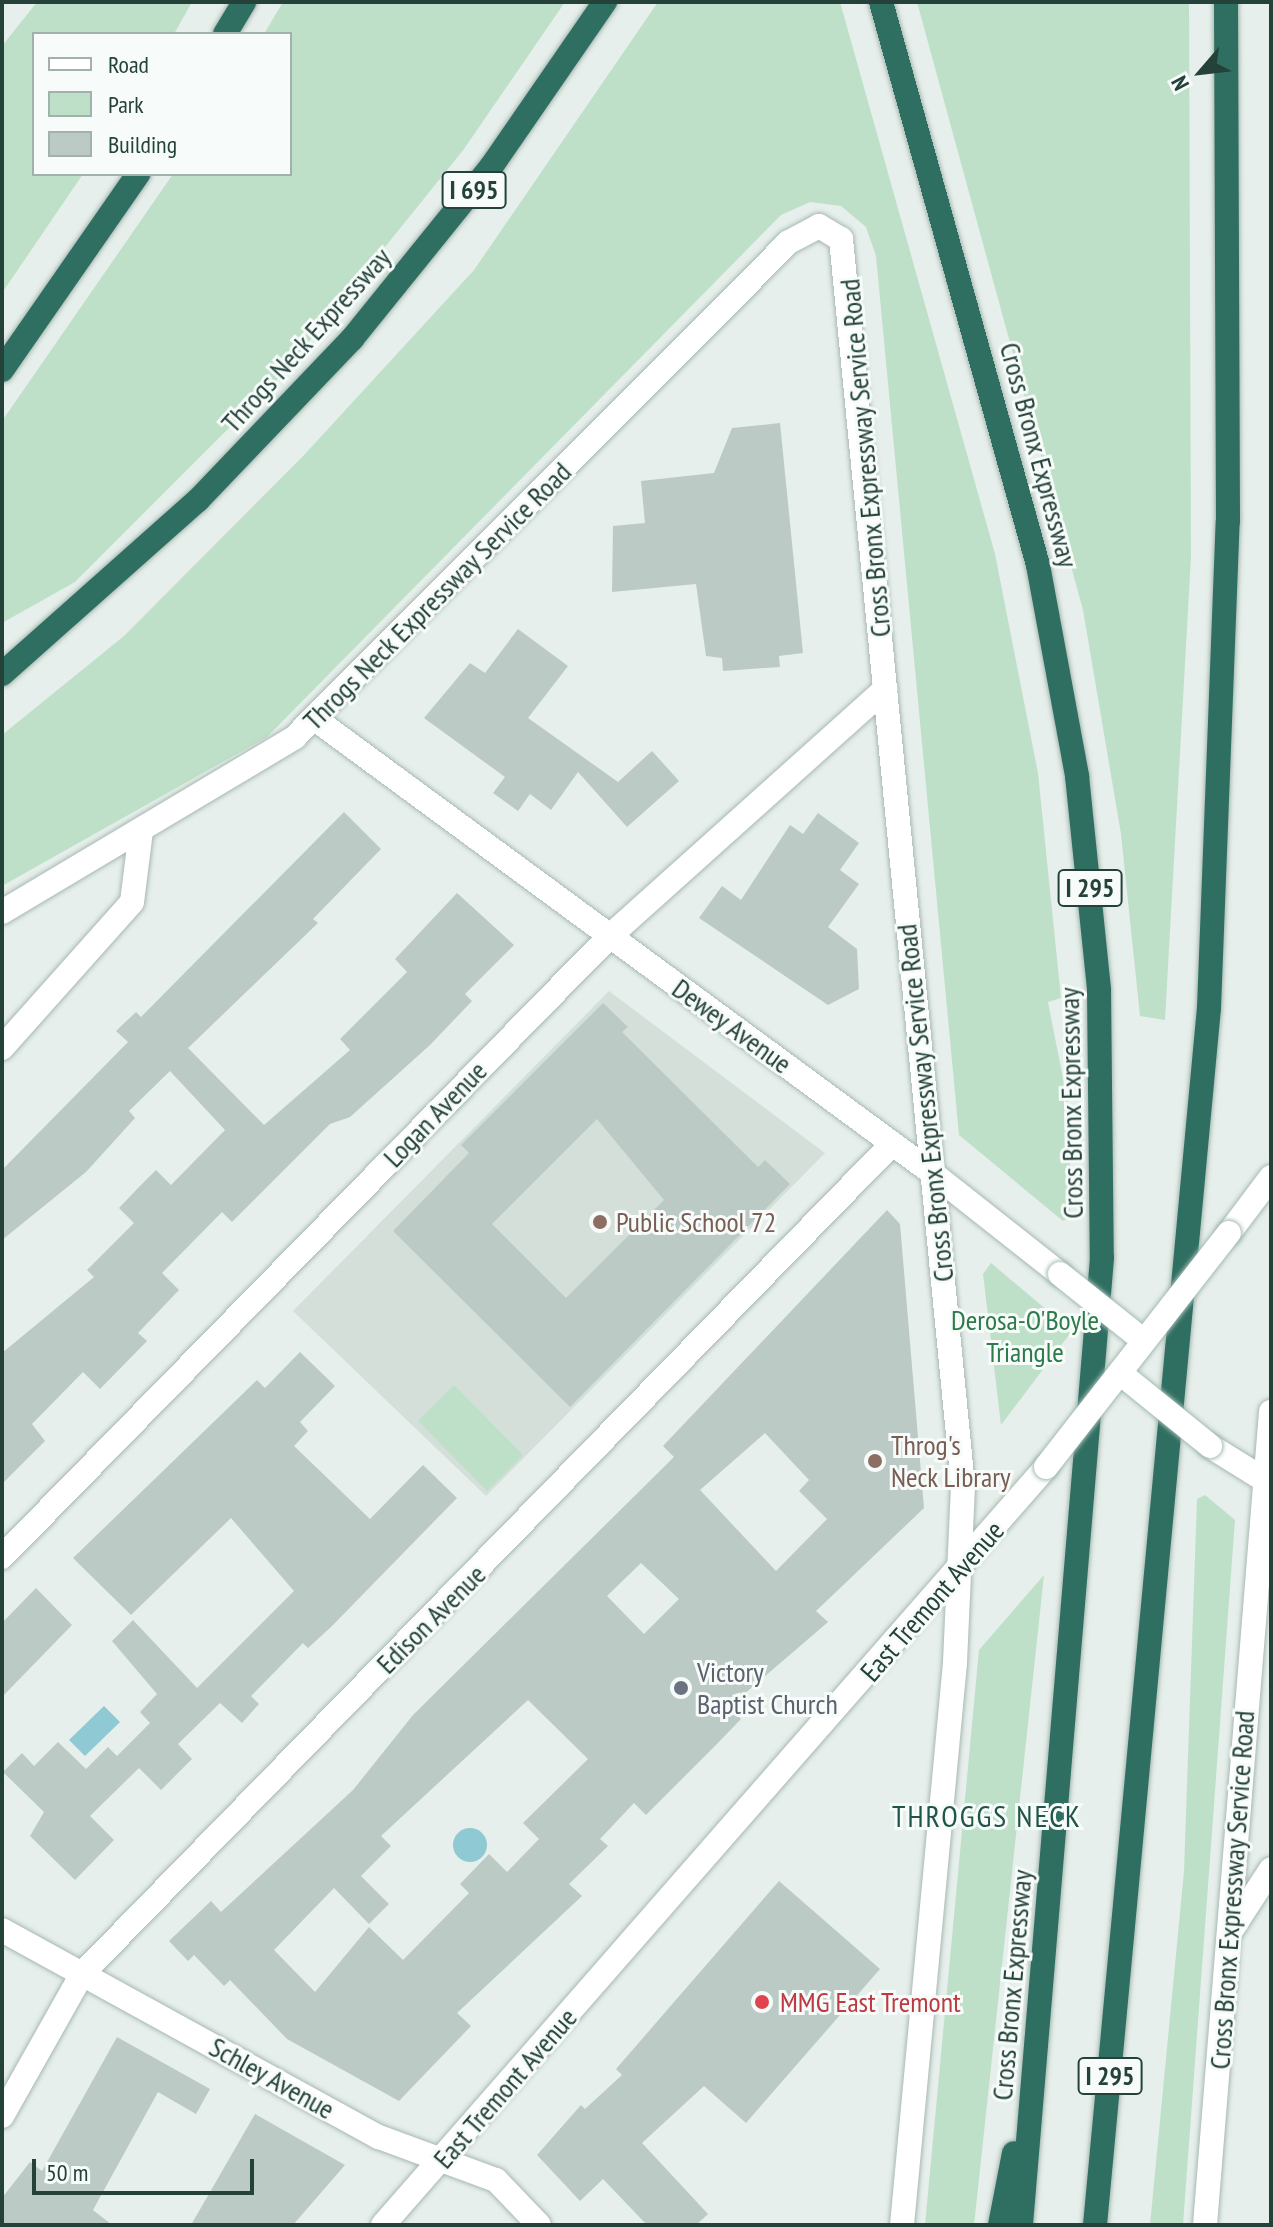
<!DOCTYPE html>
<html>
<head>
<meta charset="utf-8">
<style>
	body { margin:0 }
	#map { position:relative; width:1273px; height:2227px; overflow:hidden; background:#e6efeb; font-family:"PT Sans Narrow",sans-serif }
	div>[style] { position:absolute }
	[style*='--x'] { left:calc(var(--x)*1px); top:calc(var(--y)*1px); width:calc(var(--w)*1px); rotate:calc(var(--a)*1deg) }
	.built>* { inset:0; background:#d4dfda }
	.green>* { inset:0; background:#bfe0c8 }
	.water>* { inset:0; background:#8ec9d4 }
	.round { border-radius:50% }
	.building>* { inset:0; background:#bbcac4 }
	.roads { filter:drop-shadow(0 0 2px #a8b8b2) drop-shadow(0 0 2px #a8b8b2) }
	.street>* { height:24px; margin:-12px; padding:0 12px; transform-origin:12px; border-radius:12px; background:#fff }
	.secondary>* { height:24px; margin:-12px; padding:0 12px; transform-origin:12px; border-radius:12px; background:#fff }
	.highway>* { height:24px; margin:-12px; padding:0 12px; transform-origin:12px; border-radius:12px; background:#2f6f62 }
	.bridges { filter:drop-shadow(0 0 2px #a4bbb3) drop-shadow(0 0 2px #a4bbb3) }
	.secondary-bridge>* { height:24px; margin:-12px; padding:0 12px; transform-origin:12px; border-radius:12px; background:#fff }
	.dots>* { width:22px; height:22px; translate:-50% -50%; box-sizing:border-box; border:4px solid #f7fbf9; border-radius:50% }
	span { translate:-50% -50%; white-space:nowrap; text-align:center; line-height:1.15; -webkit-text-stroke:6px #f7fbf9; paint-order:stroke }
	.shield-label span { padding:2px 6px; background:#f7fbf9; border:2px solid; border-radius:6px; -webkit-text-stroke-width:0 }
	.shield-label { font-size:26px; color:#24423a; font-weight:700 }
	.street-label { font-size:28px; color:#24423a }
	.education-label { font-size:28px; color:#785e54 }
	.left { translate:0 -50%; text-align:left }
	.park-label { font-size:28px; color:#2d7a4b }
	.worship-label { font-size:28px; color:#5b616d }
	.health-label { font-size:28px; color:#be3a42 }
	.neighbourhood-label { font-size:30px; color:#1f5548; letter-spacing:2px }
	.frame { position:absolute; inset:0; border:4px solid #24423a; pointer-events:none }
	.legend { position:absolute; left:32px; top:32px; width:260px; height:144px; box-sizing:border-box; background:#f7fbf9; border:2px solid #a3b1ad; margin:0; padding:10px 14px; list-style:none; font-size:24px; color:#24423a }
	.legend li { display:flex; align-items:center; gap:16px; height:40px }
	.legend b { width:40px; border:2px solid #a3b1ad }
	.north { position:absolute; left:1161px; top:32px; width:80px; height:80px; -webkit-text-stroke:6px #f7fbf9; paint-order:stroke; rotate:242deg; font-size:22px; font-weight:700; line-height:32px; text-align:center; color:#24423a }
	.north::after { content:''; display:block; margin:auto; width:28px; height:36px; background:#24423a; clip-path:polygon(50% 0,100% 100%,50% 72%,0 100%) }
	.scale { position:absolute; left:32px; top:2159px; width:222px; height:36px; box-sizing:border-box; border:4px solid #24423a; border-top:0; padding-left:10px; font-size:24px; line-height:28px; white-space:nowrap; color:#24423a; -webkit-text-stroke:6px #f7fbf9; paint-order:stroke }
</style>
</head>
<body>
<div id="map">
	<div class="built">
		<i style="clip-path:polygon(609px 991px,825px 1153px,486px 1496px,293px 1311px)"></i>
	</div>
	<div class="green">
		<i style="clip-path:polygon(37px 2px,192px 2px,174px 34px,34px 34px,34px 174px,83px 174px,2px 293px,2px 46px)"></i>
		<i style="clip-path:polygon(283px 2px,565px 2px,464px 149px,281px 376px,75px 582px,2px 623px,2px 421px,173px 174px,290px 174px,290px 34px,264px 34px)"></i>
		<i style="clip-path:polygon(658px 2px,840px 2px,995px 554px,1038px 773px,1061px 998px,1048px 1002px,1070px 1114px,1070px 1217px,1063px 1221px,959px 1135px,876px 256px,866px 227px,841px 206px,810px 202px,781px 215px,267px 737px,2px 886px,2px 735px,124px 636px,305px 454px,474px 270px)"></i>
		<i style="clip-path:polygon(917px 2px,1189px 2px,1191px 557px,1165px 1020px,1140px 1016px,1121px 834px,1083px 610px)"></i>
		<i style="clip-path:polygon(991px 1263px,1072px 1331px,1001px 1425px,983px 1274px)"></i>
		<i style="clip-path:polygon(454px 1385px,523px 1455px,487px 1491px,418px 1421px)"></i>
		<i style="clip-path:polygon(1205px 1495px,1235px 1520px,1183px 2225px,1150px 2225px,1184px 1871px,1197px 1499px)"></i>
		<i style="clip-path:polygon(1044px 1575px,974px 2225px,925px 2225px,979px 1650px)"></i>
	</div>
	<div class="water">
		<i style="clip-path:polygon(104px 1706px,120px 1722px,85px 1756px,69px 1740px)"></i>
		<i class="round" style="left:453px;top:1828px;width:34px;height:34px"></i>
	</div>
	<div class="building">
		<i style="clip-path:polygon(780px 423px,803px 653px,779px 656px,780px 667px,723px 671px,722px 658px,706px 656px,696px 584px,612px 592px,613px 526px,645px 523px,641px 481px,714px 473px,732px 428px)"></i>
		<i style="clip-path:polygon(518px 629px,568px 666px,528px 718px,618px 782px,652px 751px,679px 781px,627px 827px,578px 772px,551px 810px,530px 794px,518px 811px,493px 793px,505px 777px,424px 718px,470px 663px,485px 673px)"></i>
		<i style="clip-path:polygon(344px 812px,381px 849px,313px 919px,318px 923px,188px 1048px,264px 1125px,350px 1050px,340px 1039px,407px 972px,395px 959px,457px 893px,514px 945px,465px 994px,472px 1001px,430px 1045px,350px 1117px,330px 1124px,232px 1222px,222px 1212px,162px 1273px,179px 1290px,138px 1333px,147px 1341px,100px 1389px,83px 1372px,32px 1424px,45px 1441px,2px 1484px,2px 1353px,94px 1277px,87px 1270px,134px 1223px,119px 1208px,138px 1188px,156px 1170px,171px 1185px,225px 1130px,170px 1071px,129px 1111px,135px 1118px,86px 1172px,2px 1240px,2px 1170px,128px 1042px,116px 1031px,136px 1012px,141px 1017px)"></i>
		<i style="clip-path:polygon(818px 813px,859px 843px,840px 870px,859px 884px,828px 927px,857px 949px,859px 989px,828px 1005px,699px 918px,722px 886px,741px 900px,790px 825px,803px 834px)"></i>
		<i style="clip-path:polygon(evenodd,603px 1003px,628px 1027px,622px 1032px,758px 1167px,765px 1160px,790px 1184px,570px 1407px,393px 1231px,469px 1153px,461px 1145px,603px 1003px,597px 1119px,664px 1200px,566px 1298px,492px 1224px,597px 1119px)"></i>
		<i style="clip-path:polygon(evenodd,887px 1210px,900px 1224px,924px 1508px,816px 1611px,828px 1622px,729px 1707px,741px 1719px,714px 1747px,646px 1815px,634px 1803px,600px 1839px,608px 1846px,569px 1884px,582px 1896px,457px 2013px,471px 2026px,399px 2101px,287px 2039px,230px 1980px,224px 1986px,194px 1955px,188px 1961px,169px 1941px,211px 1901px,221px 1912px,353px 1790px,413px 1715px,674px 1457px,663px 1446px,887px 1210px,765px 1433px,809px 1480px,799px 1491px,827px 1519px,776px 1571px,700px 1490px,765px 1433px,887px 1210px,641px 1563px,679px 1599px,644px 1634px,607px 1596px,641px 1563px,887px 1210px,528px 1700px,588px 1759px,523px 1823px,539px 1839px,507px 1872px,489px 1854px,460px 1884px,469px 1893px,403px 1960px,369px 1927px,315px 1992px,274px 1950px,334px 1888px,369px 1924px,389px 1904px,361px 1876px,391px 1846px,381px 1836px,528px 1700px)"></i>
		<i style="clip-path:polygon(300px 1352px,335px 1386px,300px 1422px,308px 1431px,294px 1446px,370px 1519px,423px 1465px,457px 1498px,331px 1627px,308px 1648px,303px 1643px,251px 1696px,259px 1704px,242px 1723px,220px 1703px,178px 1744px,192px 1759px,161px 1790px,139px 1768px,90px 1816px,114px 1840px,75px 1880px,30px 1836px,44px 1812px,3px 1772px,22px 1753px,34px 1766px,58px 1742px,86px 1769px,108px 1747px,117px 1756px,150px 1723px,140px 1712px,157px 1694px,112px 1641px,133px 1620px,197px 1688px,294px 1591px,231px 1518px,131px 1615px,73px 1558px,257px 1380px,265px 1388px)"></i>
		<i style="clip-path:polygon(36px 1588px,72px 1625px,2px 1697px,2px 1623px)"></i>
		<i style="clip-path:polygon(779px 1881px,880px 1969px,746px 2123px,704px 2086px,642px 2143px,708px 2214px,696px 2225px,647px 2225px,603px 2179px,580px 2201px,537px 2155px,581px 2105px,585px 2109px,622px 2075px,616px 2069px)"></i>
		<i style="clip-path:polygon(117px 2037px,210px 2089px,196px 2114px,158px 2092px,93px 2210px,112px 2225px,2px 2225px,2px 2198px,30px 2162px,42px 2171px)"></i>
		<i style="clip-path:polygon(255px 2114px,345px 2165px,293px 2225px,191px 2225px)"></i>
	</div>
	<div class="roads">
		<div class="street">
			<i style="--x:315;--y:719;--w:765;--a:36.33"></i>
			<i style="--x:2;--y:1048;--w:195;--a:-48.3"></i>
			<i style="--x:132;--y:902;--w:72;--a:-82.8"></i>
			<i style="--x:2;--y:1557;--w:869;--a:-45.61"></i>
			<i style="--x:610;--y:936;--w:370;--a:-41.9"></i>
			<i style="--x:2;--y:1930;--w:430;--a:28.8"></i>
			<i style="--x:379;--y:2137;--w:125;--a:20.2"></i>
			<i style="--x:496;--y:2180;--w:62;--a:46.3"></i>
			<i style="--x:1229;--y:1934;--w:77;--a:-57.1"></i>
			<i style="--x:2;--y:2116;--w:163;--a:-60.6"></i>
			<i style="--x:82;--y:1974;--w:1160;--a:-45.7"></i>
		</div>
		<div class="secondary">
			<i style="--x:2;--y:912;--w:341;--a:-30.8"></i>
			<i style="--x:295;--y:737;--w:699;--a:-45.06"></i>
			<i style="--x:789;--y:242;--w:34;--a:-28"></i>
			<i style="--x:819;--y:226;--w:26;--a:31"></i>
			<i style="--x:841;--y:239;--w:1253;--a:84.41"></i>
			<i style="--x:963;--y:1486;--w:177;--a:92.6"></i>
			<i style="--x:955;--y:1663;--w:564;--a:95.39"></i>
			<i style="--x:931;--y:1172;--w:164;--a:38.3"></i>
			<i style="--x:1229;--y:1233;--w:70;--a:-53.1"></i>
			<i style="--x:1210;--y:1446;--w:72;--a:31.9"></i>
			<i style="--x:383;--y:2225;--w:1007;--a:-48.82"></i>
			<i style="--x:1205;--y:2225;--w:816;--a:-85.36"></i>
		</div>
		<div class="highway">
			<i style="--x:881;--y:2;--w:584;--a:74.42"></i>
			<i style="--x:1038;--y:565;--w:215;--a:79.5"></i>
			<i style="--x:1077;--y:776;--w:215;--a:84.1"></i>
			<i style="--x:1099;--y:990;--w:268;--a:89.4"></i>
			<i style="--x:1102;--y:1258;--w:970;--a:94.79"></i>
			<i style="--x:225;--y:34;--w:37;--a:-59"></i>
			<i style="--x:2;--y:370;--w:239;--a:-55.2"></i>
			<i style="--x:2;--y:674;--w:262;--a:-41.6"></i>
			<i style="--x:198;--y:500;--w:223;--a:-46.3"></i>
			<i style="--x:352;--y:339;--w:221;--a:-51.1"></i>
			<i style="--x:491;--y:167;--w:201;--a:-55.4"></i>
			<i style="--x:1000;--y:2225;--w:73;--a:-79"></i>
			<i style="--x:1095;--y:2225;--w:1222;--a:-84.65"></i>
			<i style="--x:1209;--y:1008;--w:487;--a:-87.8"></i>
			<i style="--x:1228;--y:521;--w:519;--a:-90.22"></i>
		</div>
	</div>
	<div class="bridges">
		<div class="secondary-bridge">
			<i style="--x:1060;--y:1274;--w:107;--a:38.6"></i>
			<i style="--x:1120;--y:1373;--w:116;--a:39"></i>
			<i style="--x:1046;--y:1467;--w:297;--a:-52"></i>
		</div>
	</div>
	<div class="dots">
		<i style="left:600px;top:1222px;background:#8d6e63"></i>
		<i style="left:875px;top:1461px;background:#8d6e63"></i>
		<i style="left:681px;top:1688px;background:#6b7280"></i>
		<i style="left:762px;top:2002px;background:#e0444e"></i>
	</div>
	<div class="shield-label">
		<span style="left:474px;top:190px">I 695</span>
		<span style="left:1090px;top:888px">I 295</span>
		<span style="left:1110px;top:2076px">I 295</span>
	</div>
	<div class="street-label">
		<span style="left:306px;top:340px;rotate:-48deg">Throgs Neck Expressway</span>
		<span style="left:1039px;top:455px;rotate:75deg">Cross Bronx Expressway</span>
		<span style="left:865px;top:458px;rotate:-95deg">Cross Bronx Expressway Service Road</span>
		<span style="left:437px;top:596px;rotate:-45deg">Throgs Neck Expressway Service Road</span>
		<span style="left:732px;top:1026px;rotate:36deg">Dewey Avenue</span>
		<span style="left:925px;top:1103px;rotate:-96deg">Cross Bronx Expressway Service Road</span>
		<span style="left:1071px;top:1103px;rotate:-91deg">Cross Bronx Expressway</span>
		<span style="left:435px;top:1114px;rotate:-46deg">Logan Avenue</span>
		<span style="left:932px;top:1601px;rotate:-49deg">East Tremont Avenue</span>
		<span style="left:431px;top:1619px;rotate:-45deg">Edison Avenue</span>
		<span style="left:1232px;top:1890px;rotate:-86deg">Cross Bronx Expressway Service Road</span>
		<span style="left:1012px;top:1985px;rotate:-85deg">Cross Bronx Expressway</span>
		<span style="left:272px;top:2078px;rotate:29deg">Schley Avenue</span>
		<span style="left:505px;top:2088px;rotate:-49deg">East Tremont Avenue</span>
	</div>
	<div class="education-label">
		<span class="left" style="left:616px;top:1222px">Public School 72</span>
		<span class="left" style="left:891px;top:1461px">Throg's<br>Neck Library</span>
	</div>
	<div class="park-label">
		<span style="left:1025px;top:1336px">Derosa-O'Boyle<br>Triangle</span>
	</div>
	<div class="worship-label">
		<span class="left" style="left:697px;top:1688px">Victory<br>Baptist Church</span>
	</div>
	<div class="health-label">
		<span class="left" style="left:780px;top:2002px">MMG East Tremont</span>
	</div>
	<div class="neighbourhood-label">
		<span style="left:987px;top:1816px">THROGGS NECK</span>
	</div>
	<div class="frame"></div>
	<ul class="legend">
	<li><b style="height:10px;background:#fff"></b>Road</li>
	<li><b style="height:22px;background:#bfe0c8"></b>Park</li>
	<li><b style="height:22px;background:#bbcac4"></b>Building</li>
	</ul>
	<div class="north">N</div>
	<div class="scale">50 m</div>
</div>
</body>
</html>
